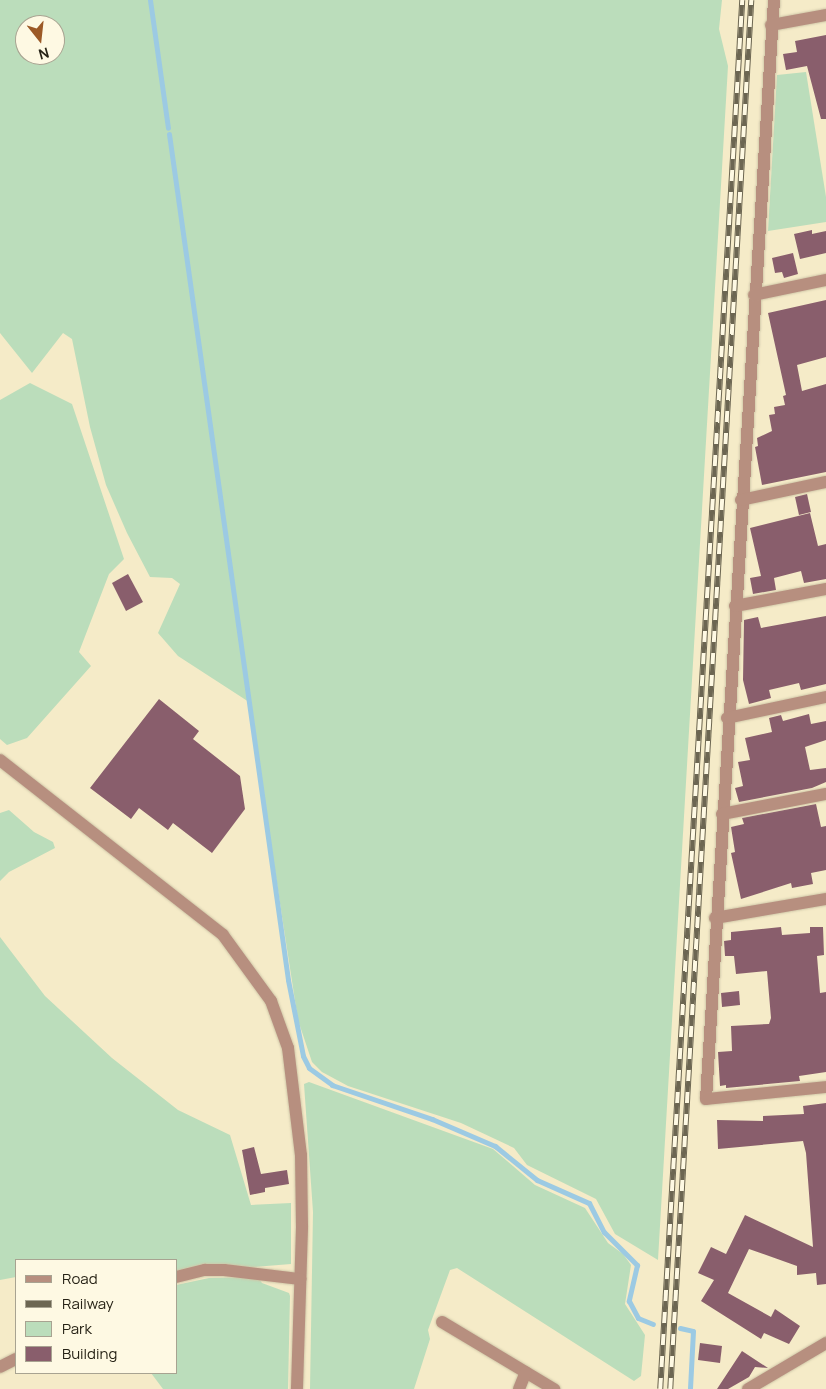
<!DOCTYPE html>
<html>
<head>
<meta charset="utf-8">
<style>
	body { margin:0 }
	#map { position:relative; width:826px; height:1389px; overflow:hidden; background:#f5ebc8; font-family:Manrope,sans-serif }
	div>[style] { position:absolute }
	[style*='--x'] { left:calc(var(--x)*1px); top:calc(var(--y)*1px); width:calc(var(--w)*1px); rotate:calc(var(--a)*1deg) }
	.green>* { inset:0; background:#bdb }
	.stream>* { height:5px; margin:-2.5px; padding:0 2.5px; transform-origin:2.5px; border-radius:2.5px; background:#9ccae3 }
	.building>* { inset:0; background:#895e6c }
	.roads { filter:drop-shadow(0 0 1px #d0c7a8) drop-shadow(0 0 1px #d0c7a8) }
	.minor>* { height:12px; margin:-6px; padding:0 6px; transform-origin:6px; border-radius:6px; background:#b78f7f }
	.rail>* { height:5.5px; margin-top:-2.75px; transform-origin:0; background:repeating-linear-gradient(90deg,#fef9e3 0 11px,#6c6652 0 22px); box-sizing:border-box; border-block:1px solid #6c6652 }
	span { translate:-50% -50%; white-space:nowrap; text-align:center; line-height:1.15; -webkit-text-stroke:5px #fef9e3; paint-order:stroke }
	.legend { position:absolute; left:15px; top:1259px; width:162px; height:115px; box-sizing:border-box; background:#fef9e3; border:1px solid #a8a391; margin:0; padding:6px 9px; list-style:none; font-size:15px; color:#272316 }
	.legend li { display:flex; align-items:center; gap:10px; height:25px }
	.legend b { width:25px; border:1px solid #a8a391 }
	.north { position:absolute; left:15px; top:15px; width:50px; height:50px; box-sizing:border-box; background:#fef9e3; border:1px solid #a8a391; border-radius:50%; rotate:164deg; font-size:14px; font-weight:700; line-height:20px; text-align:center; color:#272316 }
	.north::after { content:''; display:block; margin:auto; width:18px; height:22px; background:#9c5a27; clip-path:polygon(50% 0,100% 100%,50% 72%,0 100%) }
</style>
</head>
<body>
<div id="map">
	<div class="green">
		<i style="clip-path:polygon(evenodd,0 0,722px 0,719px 29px,728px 66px,658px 1260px,615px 1234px,596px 1199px,527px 1165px,514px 1148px,461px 1123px,348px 1086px,322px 1072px,312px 1062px,298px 1020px,249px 702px,178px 656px,158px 633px,180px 584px,172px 578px,150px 577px,127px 533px,106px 485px,90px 427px,72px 339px,63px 333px,32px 373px,0 333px,0 0,25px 25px,55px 25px,55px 55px,25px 55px,25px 25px)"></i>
		<i style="clip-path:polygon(806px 72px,826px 197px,826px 222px,768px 231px,777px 75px)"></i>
		<i style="clip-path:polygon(30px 383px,72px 404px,124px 559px,109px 574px,79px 652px,91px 666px,27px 738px,7px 745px,0 739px,0 400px)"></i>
		<i style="clip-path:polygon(9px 810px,34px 832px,53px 842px,55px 848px,9px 872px,0 881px,0 813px)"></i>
		<i style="clip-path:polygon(0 937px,45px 996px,112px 1058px,178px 1110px,230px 1135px,251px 1205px,291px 1203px,291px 1264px,176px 1273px,176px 1260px,16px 1260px,16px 1277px,0 1280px)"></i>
		<i style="clip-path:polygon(309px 1082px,493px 1149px,535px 1185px,585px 1208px,608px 1243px,623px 1254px,631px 1265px,625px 1304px,645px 1335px,641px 1376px,634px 1381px,457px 1268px,450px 1270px,428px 1330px,430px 1339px,414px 1389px,310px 1389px,313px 1212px,304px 1084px)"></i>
		<i style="clip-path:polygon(258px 1277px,262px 1283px,289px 1293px,290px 1296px,288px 1389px,163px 1389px,151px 1373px,176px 1373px,176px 1285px,209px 1278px)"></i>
	</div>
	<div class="stream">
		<i style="--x:150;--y:0;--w:129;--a:82"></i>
		<i style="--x:169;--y:134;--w:854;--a:81.99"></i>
		<i style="--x:288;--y:980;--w:77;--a:78.8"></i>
		<i style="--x:303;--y:1056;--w:13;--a:63"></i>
		<i style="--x:309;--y:1068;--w:29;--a:36"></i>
		<i style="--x:332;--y:1085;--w:106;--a:18.8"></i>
		<i style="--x:432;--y:1119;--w:69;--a:23.2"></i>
		<i style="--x:495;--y:1146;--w:54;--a:39"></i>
		<i style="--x:537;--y:1180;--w:57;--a:23.9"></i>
		<i style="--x:589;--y:1203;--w:33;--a:63"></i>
		<i style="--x:604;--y:1232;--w:47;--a:45"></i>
		<i style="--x:637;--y:1265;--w:37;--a:103"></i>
		<i style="--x:629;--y:1301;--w:19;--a:62"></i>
		<i style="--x:638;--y:1318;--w:16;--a:22"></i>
		<i style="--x:680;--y:1328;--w:13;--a:13"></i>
		<i style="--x:693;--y:1331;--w:58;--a:93"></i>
	</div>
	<div class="building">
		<i style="clip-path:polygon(826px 35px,826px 119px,821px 119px,807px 66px,786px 70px,783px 54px,797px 52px,795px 41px)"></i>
		<i style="clip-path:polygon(812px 230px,812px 234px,826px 231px,826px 253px,800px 259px,794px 234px)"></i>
		<i style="clip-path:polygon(793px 253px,798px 274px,784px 278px,782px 272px,775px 273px,772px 258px)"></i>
		<i style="clip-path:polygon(826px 300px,826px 357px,797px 365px,802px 391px,826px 384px,826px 472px,762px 485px,755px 447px,758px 446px,757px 438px,772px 431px,769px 415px,775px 414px,774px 407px,785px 405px,783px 396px,786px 395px,768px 313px)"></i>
		<i style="clip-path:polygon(807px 494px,811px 512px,799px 515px,795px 497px)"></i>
		<i style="clip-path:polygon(810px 513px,818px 546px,826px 544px,826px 579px,804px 583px,801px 571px,774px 578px,776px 590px,753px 594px,750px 578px,761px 576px,750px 528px)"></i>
		<i style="clip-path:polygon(128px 574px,143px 602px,126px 611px,112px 583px)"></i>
		<i style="clip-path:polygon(826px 616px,826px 684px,801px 690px,799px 683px,769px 690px,771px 698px,749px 704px,743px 680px,744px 620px,758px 617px,761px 628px)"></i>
		<i style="clip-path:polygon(159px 699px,199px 731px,193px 739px,240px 776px,245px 809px,212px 853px,173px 823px,168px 830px,139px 808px,131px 819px,90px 788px)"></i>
		<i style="clip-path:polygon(809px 714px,811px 724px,826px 721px,826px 740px,805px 747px,810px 770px,826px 768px,826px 782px,812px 788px,739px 802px,735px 788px,743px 786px,738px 762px,750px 760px,745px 738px,772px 732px,769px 718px,781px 715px,783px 721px)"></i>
		<i style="clip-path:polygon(816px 804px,821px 827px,826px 826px,826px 870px,811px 873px,813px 884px,792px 888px,791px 883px,741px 899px,731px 853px,735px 852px,731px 827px,744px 824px,742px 818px)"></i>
		<i style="clip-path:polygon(781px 927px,782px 935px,810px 933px,810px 927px,823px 927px,824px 955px,817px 956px,820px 993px,826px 992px,826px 1072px,799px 1076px,800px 1081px,726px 1088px,726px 1085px,720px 1086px,718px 1052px,732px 1051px,731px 1026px,769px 1024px,771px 1018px,767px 971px,736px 974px,734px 956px,725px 956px,724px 941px,731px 940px,731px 932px)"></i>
		<i style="clip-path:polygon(739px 991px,740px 1005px,722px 1007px,721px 993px)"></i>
		<i style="clip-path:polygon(826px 1103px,826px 1284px,817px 1285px,816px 1273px,797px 1275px,797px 1266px,749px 1249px,728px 1293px,771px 1317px,775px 1309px,800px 1326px,789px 1344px,764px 1333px,761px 1339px,701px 1301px,714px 1280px,698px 1273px,711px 1247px,726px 1254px,745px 1215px,813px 1247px,806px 1153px,803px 1141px,718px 1149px,717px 1120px,763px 1121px,763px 1116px,804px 1114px,803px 1106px)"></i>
		<i style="clip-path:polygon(254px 1147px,261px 1174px,287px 1170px,289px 1184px,265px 1188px,265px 1192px,250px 1195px,242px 1150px)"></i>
		<i style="clip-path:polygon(700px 1343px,722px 1346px,720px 1363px,698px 1360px)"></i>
		<i style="clip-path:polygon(742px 1351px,768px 1368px,755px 1367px,749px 1377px,728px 1389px,717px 1389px)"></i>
	</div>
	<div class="roads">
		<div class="minor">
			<i style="--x:774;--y:0;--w:1101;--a:93.54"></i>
			<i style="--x:706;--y:1099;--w:121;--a:-5.7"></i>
			<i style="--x:771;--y:25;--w:56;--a:-10.3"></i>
			<i style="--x:754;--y:295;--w:74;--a:-11.8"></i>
			<i style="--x:741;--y:500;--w:87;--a:-12"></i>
			<i style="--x:735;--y:606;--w:93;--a:-10.6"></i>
			<i style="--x:727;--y:718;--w:101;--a:-12"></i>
			<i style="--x:0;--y:760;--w:283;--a:38.1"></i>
			<i style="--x:223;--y:935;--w:82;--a:54"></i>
			<i style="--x:271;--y:1001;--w:50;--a:70.1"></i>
			<i style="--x:288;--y:1048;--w:108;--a:83.1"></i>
			<i style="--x:301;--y:1155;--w:73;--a:89.2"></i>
			<i style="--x:302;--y:1228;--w:161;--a:91.8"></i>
			<i style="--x:722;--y:814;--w:106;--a:-10.9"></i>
			<i style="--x:715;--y:918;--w:113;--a:-9.7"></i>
			<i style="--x:176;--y:1277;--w:30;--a:-14"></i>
			<i style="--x:205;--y:1270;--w:19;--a:0"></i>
			<i style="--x:224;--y:1270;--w:77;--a:6.8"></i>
			<i style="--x:442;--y:1322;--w:131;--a:30.9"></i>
			<i style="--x:0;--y:1367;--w:18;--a:-27"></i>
			<i style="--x:519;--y:1389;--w:18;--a:-68"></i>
			<i style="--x:748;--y:1389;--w:91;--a:-30.5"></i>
		</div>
	</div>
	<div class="rail">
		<i style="--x:660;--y:1389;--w:1391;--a:-86.62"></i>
		<i style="--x:670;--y:1389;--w:1391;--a:-86.66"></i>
	</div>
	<ul class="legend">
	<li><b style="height:6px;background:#b78f7f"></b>Road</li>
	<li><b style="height:6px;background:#6c6652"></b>Railway</li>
	<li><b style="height:14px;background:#bdb"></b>Park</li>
	<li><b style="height:14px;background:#895e6c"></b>Building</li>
	</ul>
	<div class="north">N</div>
</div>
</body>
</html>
